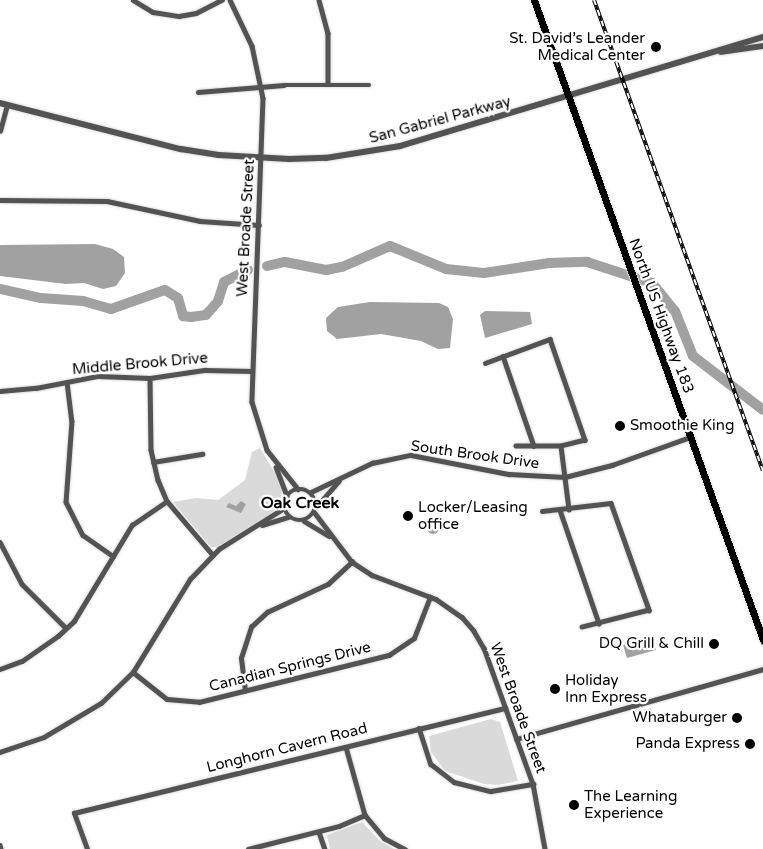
<!DOCTYPE html>
<html>
<head>
<meta charset="utf-8">
<style>
	body { margin:0 }
	#map { position:relative; width:763px; height:849px; overflow:hidden; background:#fff; font-family:"Varela Round",sans-serif }
	div>[style] { position:absolute }
	[style*='--x'] { left:calc(var(--x)*1px); top:calc(var(--y)*1px); width:calc(var(--w)*1px); rotate:calc(var(--a)*1deg) }
	.green>* { inset:0; background:#dadada }
	.water>* { inset:0; background:#a1a1a1 }
	.round { border-radius:50% }
	.river>* { height:10px; margin:-5px; padding:0 5px; transform-origin:5px; border-radius:5px; background:#a1a1a1 }
	.roads { filter:drop-shadow(0 0 1px #dbdbdb) drop-shadow(0 0 1px #dbdbdb) }
	.minor>* { height:4.5px; margin:-2.25px; padding:0 2.25px; transform-origin:2.25px; border-radius:2.25px; background:#535353 }
	.minor>.ring { margin:-2.25px; padding:0; box-sizing:content-box; background:none; border:4.5px solid #535353; border-radius:50% }
	.tertiary>* { height:5.5px; margin:-2.75px; padding:0 2.75px; transform-origin:2.75px; border-radius:2.75px; background:#535353 }
	.primary>* { height:7px; margin:-3.5px; padding:0 3.5px; transform-origin:3.5px; border-radius:3.5px; background:#000 }
	.rail>* { height:4px; margin-top:-2px; transform-origin:0; background:repeating-linear-gradient(90deg,#fff 0 5.5px,#000 0 11px); box-sizing:border-box; border-block:1px solid #000 }
	.dots>* { width:14px; height:14px; translate:-50% -50%; box-sizing:border-box; border:2px solid #fff; border-radius:50% }
	span { translate:-50% -50%; white-space:nowrap; text-align:center; line-height:1.15; -webkit-text-stroke:4.5px #fff; paint-order:stroke }
	.poi-label { font-size:15px; color:#000 }
	.right { translate:-100% -50%; text-align:right }
	.left { translate:0 -50%; text-align:left }
	.street-label { font-size:15px; color:#000 }
	.neighbourhood-label { font-size:16px; color:#000; font-weight:700 }
</style>
</head>
<body>
<div id="map">
	<div class="green">
		<i style="clip-path:polygon(260px 448px,282px 485px,281px 504px,264px 519px,217px 547px,211px 547px,173px 502px,196px 498px,218px 500px,245px 480px,252px 452px)"></i>
		<i style="clip-path:polygon(491px 719px,500px 722px,518px 781px,498px 785px,484px 784px,445px 771px,431px 752px,429px 736px)"></i>
		<i style="clip-path:polygon(362px 822px,380px 841px,394px 849px,330px 849px,327px 835px)"></i>
	</div>
	<div class="water">
		<i style="clip-path:polygon(95px 244px,113px 249px,124px 257px,125px 273px,116px 286px,103px 289px,84px 283px,66px 284px,0 276px,0 245px)"></i>
		<i style="clip-path:polygon(370px 302px,439px 303px,448px 307px,453px 319px,450px 348px,438px 349px,421px 341px,381px 334px,337px 339px,327px 331px,326px 318px,338px 307px)"></i>
		<i style="clip-path:polygon(485px 311px,530px 312px,532px 324px,485px 338px,480px 315px)"></i>
		<i style="clip-path:polygon(241px 501px,246px 504px,241px 513px,226px 507px,229px 503px,236px 506px)"></i>
		<i class="round" style="left:427px;top:522px;width:12px;height:12px"></i>
		<i style="clip-path:polygon(652px 641px,656px 650px,627px 658px,623px 645px)"></i>
	</div>
	<div class="river">
		<i style="--x:267;--y:266;--w:18;--a:-13"></i>
		<i style="--x:285;--y:262;--w:42;--a:11"></i>
		<i style="--x:326;--y:270;--w:16;--a:-11"></i>
		<i style="--x:342;--y:267;--w:52;--a:-23.6"></i>
		<i style="--x:390;--y:246;--w:61;--a:22.3"></i>
		<i style="--x:446;--y:269;--w:38;--a:6"></i>
		<i style="--x:484;--y:273;--w:66;--a:-8.7"></i>
		<i style="--x:549;--y:263;--w:38;--a:-2"></i>
		<i style="--x:587;--y:262;--w:68;--a:17.9"></i>
		<i style="--x:652;--y:283;--w:36;--a:51"></i>
		<i style="--x:675;--y:311;--w:48;--a:68.2"></i>
		<i style="--x:693;--y:356;--w:88;--a:37.6"></i>
		<i style="--x:0;--y:289;--w:42;--a:12.4"></i>
		<i style="--x:41;--y:298;--w:42;--a:4.1"></i>
		<i style="--x:83;--y:301;--w:29;--a:16"></i>
		<i style="--x:111;--y:309;--w:57;--a:-19.4"></i>
		<i style="--x:165;--y:290;--w:15;--a:32"></i>
		<i style="--x:178;--y:298;--w:19;--a:74"></i>
		<i style="--x:183;--y:316;--w:8;--a:7"></i>
		<i style="--x:191;--y:317;--w:15;--a:-8"></i>
		<i style="--x:206;--y:315;--w:18;--a:-49"></i>
		<i style="--x:218;--y:301;--w:20;--a:-72"></i>
		<i style="--x:224;--y:282;--w:27;--a:-27"></i>
	</div>
	<div class="roads">
		<div class="minor">
			<i style="--x:133;--y:0;--w:23;--a:31"></i>
			<i style="--x:153;--y:12;--w:26;--a:9"></i>
			<i style="--x:179;--y:16;--w:17;--a:-10"></i>
			<i style="--x:196;--y:13;--w:29;--a:-27"></i>
			<i style="--x:230;--y:0;--w:51;--a:64.4"></i>
			<i style="--x:252;--y:46;--w:53;--a:78.1"></i>
			<i style="--x:263;--y:98;--w:304;--a:92.1"></i>
			<i style="--x:252;--y:402;--w:50;--a:72.6"></i>
			<i style="--x:267;--y:450;--w:50;--a:51.5"></i>
			<i style="--x:319;--y:0;--w:34;--a:75"></i>
			<i style="--x:328;--y:33;--w:51;--a:90"></i>
			<i style="--x:198;--y:92;--w:86;--a:-4.7"></i>
			<i style="--x:284;--y:85;--w:85;--a:0"></i>
			<i style="--x:0;--y:131;--w:27;--a:-75"></i>
			<i style="--x:0;--y:200;--w:107;--a:0.5"></i>
			<i style="--x:107;--y:201;--w:95;--a:12.1"></i>
			<i style="--x:200;--y:221;--w:59;--a:3.9"></i>
			<i style="--x:503;--y:356;--w:95;--a:71"></i>
			<i style="--x:485;--y:363;--w:69;--a:-20.3"></i>
			<i style="--x:550;--y:339;--w:107;--a:70.9"></i>
			<i style="--x:585;--y:440;--w:25;--a:166"></i>
			<i style="--x:561;--y:446;--w:45;--a:180"></i>
			<i style="--x:150;--y:378;--w:72;--a:89.2"></i>
			<i style="--x:151;--y:450;--w:31;--a:77"></i>
			<i style="--x:158;--y:480;--w:23;--a:67"></i>
			<i style="--x:167;--y:501;--w:71;--a:49.6"></i>
			<i style="--x:67;--y:382;--w:39;--a:83"></i>
			<i style="--x:72;--y:421;--w:81;--a:94.2"></i>
			<i style="--x:66;--y:502;--w:37;--a:63"></i>
			<i style="--x:83;--y:535;--w:37;--a:35"></i>
			<i style="--x:0;--y:391;--w:36;--a:-5"></i>
			<i style="--x:36;--y:388;--w:63;--a:-11"></i>
			<i style="--x:98;--y:376;--w:52;--a:2.2"></i>
			<i style="--x:150;--y:378;--w:56;--a:-8.3"></i>
			<i style="--x:205;--y:370;--w:47;--a:1.2"></i>
			<i style="--x:561;--y:446;--w:64;--a:82.8"></i>
			<i style="--x:153;--y:462;--w:50;--a:-9.3"></i>
			<i style="--x:276;--y:467;--w:31;--a:69"></i>
			<i class="ring" style="left:284px;top:489px;width:27.5px;height:27.5px"></i>
			<i style="--x:311;--y:492;--w:68;--a:-25.4"></i>
			<i style="--x:372;--y:463;--w:40;--a:-12"></i>
			<i style="--x:411;--y:455;--w:100;--a:11"></i>
			<i style="--x:509;--y:474;--w:56;--a:3.1"></i>
			<i style="--x:565;--y:477;--w:49;--a:-14.3"></i>
			<i style="--x:612;--y:465;--w:83;--a:-19.7"></i>
			<i style="--x:317;--y:506;--w:33;--a:-49"></i>
			<i style="--x:560;--y:510;--w:120;--a:71"></i>
			<i style="--x:542;--y:511;--w:69;--a:-6.6"></i>
			<i style="--x:611;--y:503;--w:114;--a:70.4"></i>
			<i style="--x:649;--y:610;--w:69;--a:165.8"></i>
			<i style="--x:315;--y:513;--w:61;--a:52.9"></i>
			<i style="--x:352;--y:562;--w:24;--a:33"></i>
			<i style="--x:372;--y:575;--w:68;--a:20.6"></i>
			<i style="--x:436;--y:599;--w:32;--a:35"></i>
			<i style="--x:462;--y:617;--w:18;--a:49"></i>
			<i style="--x:474;--y:631;--w:20;--a:60"></i>
			<i style="--x:484;--y:648;--w:145;--a:70.2"></i>
			<i style="--x:533;--y:784;--w:66;--a:79.5"></i>
			<i style="--x:304;--y:521;--w:29;--a:31"></i>
			<i style="--x:262;--y:525;--w:28;--a:-17"></i>
			<i style="--x:0;--y:542;--w:47;--a:62.4"></i>
			<i style="--x:22;--y:584;--w:62;--a:45"></i>
			<i style="--x:0;--y:669;--w:23;--a:-20"></i>
			<i style="--x:22;--y:661;--w:44;--a:-34.8"></i>
			<i style="--x:58;--y:636;--w:22;--a:-43"></i>
			<i style="--x:74;--y:621;--w:112;--a:-58.9"></i>
			<i style="--x:132;--y:525;--w:42;--a:-34.4"></i>
			<i style="--x:133;--y:672;--w:43;--a:38.5"></i>
			<i style="--x:167;--y:699;--w:32;--a:5"></i>
			<i style="--x:199;--y:702;--w:196;--a:-13.9"></i>
			<i style="--x:389;--y:655;--w:30;--a:-34"></i>
			<i style="--x:414;--y:638;--w:44;--a:-68.7"></i>
			<i style="--x:245;--y:691;--w:33;--a:-97"></i>
			<i style="--x:241;--y:658;--w:33;--a:-72"></i>
			<i style="--x:251;--y:627;--w:22;--a:-43"></i>
			<i style="--x:267;--y:612;--w:67;--a:-24.7"></i>
			<i style="--x:328;--y:584;--w:33;--a:-43"></i>
			<i style="--x:419;--y:728;--w:38;--a:72"></i>
			<i style="--x:431;--y:764;--w:29;--a:38"></i>
			<i style="--x:454;--y:782;--w:38;--a:14"></i>
			<i style="--x:491;--y:791;--w:43;--a:-9.5"></i>
			<i style="--x:516;--y:739;--w:257;--a:-15.8"></i>
			<i style="--x:346;--y:747;--w:71;--a:74.4"></i>
			<i style="--x:365;--y:815;--w:30;--a:50"></i>
			<i style="--x:384;--y:838;--w:24;--a:28"></i>
			<i style="--x:0;--y:752;--w:46;--a:-18.8"></i>
			<i style="--x:44;--y:737;--w:66;--a:-30.8"></i>
			<i style="--x:101;--y:703;--w:45;--a:-44.1"></i>
			<i style="--x:133;--y:672;--w:109;--a:-58.5"></i>
			<i style="--x:190;--y:579;--w:42;--a:-46"></i>
			<i style="--x:219;--y:549;--w:77;--a:-32.2"></i>
			<i style="--x:319;--y:832;--w:18;--a:71"></i>
			<i style="--x:0;--y:845;--w:4;--a:76"></i>
			<i style="--x:87;--y:849;--w:38;--a:-110"></i>
			<i style="--x:74;--y:813;--w:444;--a:-13.7"></i>
			<i style="--x:248;--y:849;--w:94;--a:-14.2"></i>
			<i style="--x:339;--y:826;--w:28;--a:-23"></i>
		</div>
		<div class="tertiary">
			<i style="--x:721;--y:52;--w:42;--a:-8.1"></i>
			<i style="--x:0;--y:103;--w:187;--a:14.3"></i>
			<i style="--x:181;--y:149;--w:38;--a:9"></i>
			<i style="--x:219;--y:155;--w:70;--a:3.3"></i>
			<i style="--x:289;--y:159;--w:37;--a:-2"></i>
			<i style="--x:326;--y:158;--w:75;--a:-9.2"></i>
			<i style="--x:400;--y:146;--w:379;--a:-16.7"></i>
		</div>
		<div class="primary">
			<i style="--x:534;--y:0;--w:680;--a:70.31"></i>
		</div>
	</div>
	<div class="rail">
		<i style="--x:594;--y:0;--w:500;--a:70.26"></i>
	</div>
	<div class="dots">
		<i style="left:656px;top:47px;background:#000"></i>
		<i style="left:620px;top:426px;background:#000"></i>
		<i style="left:408px;top:516px;background:#000"></i>
		<i style="left:714px;top:644px;background:#000"></i>
		<i style="left:555px;top:689px;background:#000"></i>
		<i style="left:737px;top:718px;background:#000"></i>
		<i style="left:750px;top:744px;background:#000"></i>
		<i style="left:574px;top:805px;background:#000"></i>
	</div>
	<div class="poi-label">
		<span class="right" style="left:645px;top:47px">St. David’s Leander<br>Medical Center</span>
		<span class="left" style="left:630px;top:426px">Smoothie King</span>
		<span class="left" style="left:418px;top:516px">Locker/Leasing<br>office</span>
		<span class="right" style="left:704px;top:644px">DQ Grill &amp; Chill</span>
		<span class="left" style="left:565px;top:689px">Holiday<br>Inn Express</span>
		<span class="right" style="left:727px;top:718px">Whataburger</span>
		<span class="right" style="left:740px;top:744px">Panda Express</span>
		<span class="left" style="left:584px;top:805px">The Learning<br>Experience</span>
	</div>
	<div class="street-label">
		<span style="left:440px;top:120px;rotate:-15deg">San Gabriel Parkway</span>
		<span style="left:246px;top:228px;rotate:-87deg">West Broade Street</span>
		<span style="left:661px;top:316px;rotate:70deg">North US Highway 183</span>
		<span style="left:140px;top:364px;rotate:-5deg">Middle Brook Drive</span>
		<span style="left:475px;top:455px;rotate:8deg">South Brook Drive</span>
		<span style="left:290px;top:667px;rotate:-14deg">Canadian Springs Drive</span>
		<span style="left:518px;top:708px;rotate:70deg">West Broade Street</span>
		<span style="left:287px;top:748px;rotate:-14deg">Longhorn Cavern Road</span>
	</div>
	<div class="neighbourhood-label">
		<span style="left:300px;top:503px">Oak Creek</span>
	</div>
</div>
</body>
</html>
